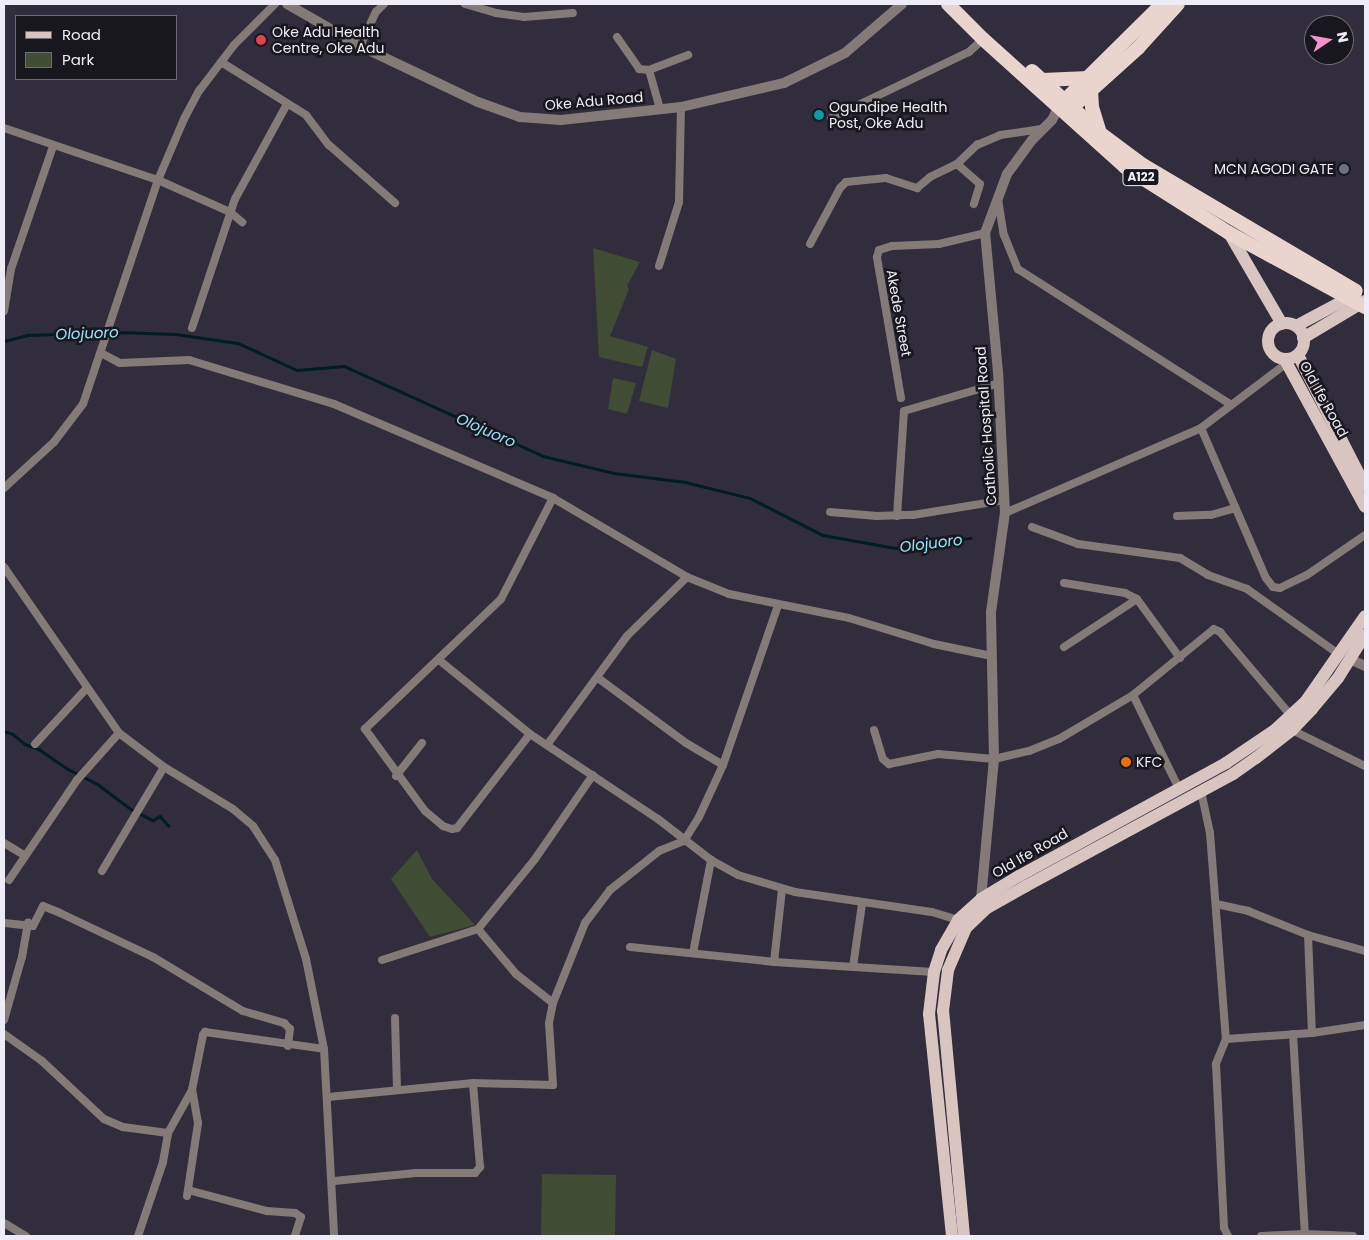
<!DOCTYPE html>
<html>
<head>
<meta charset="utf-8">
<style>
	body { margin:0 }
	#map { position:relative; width:1369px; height:1240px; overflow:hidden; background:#312d3c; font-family:Poppins,sans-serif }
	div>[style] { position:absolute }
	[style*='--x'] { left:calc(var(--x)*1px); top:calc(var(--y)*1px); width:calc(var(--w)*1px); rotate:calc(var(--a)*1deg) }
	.green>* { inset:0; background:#414c35 }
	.stream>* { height:2.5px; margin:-1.25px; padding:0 1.25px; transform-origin:1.25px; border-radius:1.25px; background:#001c24 }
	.minor>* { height:8px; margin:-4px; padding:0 4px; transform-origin:4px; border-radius:4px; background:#847a78 }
	.tertiary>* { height:10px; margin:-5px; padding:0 5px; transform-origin:5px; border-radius:5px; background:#847a78 }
	.primary>* { height:12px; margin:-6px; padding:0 6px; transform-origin:6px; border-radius:6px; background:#d9c5c0 }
	.primary>.ring { margin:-6px; padding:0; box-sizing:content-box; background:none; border:12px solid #d9c5c0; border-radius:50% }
	.trunk>* { height:14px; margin:-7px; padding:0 7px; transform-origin:7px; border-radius:7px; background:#ead4ce }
	.dots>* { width:14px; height:14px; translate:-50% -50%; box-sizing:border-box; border:2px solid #18171d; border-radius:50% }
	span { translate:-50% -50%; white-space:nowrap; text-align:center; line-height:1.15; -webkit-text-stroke:5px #18171d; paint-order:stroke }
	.shield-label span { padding:1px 4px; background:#18171d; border:1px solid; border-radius:4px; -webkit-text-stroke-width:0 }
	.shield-label { font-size:12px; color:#eeecf6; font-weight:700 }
	.poi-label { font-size:14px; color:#eeecf6 }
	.left { translate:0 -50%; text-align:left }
	.right { translate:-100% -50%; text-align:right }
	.street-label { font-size:14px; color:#eeecf6 }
	.water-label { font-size:15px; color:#96e3f9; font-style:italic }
	.frame { position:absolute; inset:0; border:5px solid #eeecf6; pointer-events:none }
	.legend { position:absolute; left:15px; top:15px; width:162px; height:65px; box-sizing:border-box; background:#18171d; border:1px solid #6e6c74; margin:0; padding:6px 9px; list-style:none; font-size:15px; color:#eeecf6 }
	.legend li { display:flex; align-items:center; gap:10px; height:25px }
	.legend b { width:25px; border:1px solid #6e6c74 }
	.north { position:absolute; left:1304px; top:15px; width:50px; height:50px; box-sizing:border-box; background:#18171d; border:1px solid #6e6c74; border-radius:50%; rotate:78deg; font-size:14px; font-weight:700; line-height:20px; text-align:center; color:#eeecf6 }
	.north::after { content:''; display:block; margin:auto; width:18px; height:22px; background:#f890cc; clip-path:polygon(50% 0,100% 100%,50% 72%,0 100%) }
</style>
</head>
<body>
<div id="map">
	<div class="green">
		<i style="clip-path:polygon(593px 248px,640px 262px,627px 286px,629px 289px,610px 336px,648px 347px,642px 367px,599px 357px)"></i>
		<i style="clip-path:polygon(652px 350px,676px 359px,668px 408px,639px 401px)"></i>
		<i style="clip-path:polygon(613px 378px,636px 383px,627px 414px,608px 409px)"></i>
		<i style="clip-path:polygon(417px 850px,432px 879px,475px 925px,430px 937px,391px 879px)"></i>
		<i style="clip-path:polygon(542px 1174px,616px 1175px,615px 1236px,541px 1236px)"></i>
	</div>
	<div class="stream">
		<i style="--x:4;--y:341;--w:25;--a:-14"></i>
		<i style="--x:28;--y:335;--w:87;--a:-2"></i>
		<i style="--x:115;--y:332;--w:61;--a:1.9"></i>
		<i style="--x:176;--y:334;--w:63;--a:8.3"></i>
		<i style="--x:238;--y:343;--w:65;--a:24.6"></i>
		<i style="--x:297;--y:370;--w:47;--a:-4.9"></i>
		<i style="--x:344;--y:366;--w:218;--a:24.3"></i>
		<i style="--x:543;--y:456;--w:73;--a:13.5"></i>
		<i style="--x:614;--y:473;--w:72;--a:7.2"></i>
		<i style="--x:685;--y:482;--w:67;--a:13.8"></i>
		<i style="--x:750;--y:498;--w:82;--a:26.9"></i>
		<i style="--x:823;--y:535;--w:73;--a:10.2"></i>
		<i style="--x:895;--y:548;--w:76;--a:-7.6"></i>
		<i style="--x:4;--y:731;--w:9;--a:18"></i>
		<i style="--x:13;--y:734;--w:16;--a:40"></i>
		<i style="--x:25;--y:744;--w:15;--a:20"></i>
		<i style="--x:39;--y:749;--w:35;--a:35"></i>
		<i style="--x:68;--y:769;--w:35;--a:27"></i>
		<i style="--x:99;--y:785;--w:40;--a:37"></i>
		<i style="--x:131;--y:809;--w:25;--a:27"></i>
		<i style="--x:153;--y:820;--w:8;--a:-30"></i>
		<i style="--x:160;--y:816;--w:13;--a:48"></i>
	</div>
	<div class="minor">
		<i style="--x:465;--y:4;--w:32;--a:16"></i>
		<i style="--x:496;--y:13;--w:28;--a:8"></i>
		<i style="--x:524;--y:17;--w:49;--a:-4.7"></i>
		<i style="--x:617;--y:37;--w:39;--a:55"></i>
		<i style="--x:639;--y:69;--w:10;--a:6"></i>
		<i style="--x:649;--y:70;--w:42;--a:-21"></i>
		<i style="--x:360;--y:46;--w:38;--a:-65"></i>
		<i style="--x:376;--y:12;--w:11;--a:-45"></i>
		<i style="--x:221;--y:62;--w:100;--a:31.9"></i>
		<i style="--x:306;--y:115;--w:38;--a:53"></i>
		<i style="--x:329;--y:145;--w:88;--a:41.3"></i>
		<i style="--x:649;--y:70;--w:41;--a:74.2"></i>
		<i style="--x:831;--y:118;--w:153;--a:-25.6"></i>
		<i style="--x:969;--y:52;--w:19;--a:-43"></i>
		<i style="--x:4;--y:128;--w:163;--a:18.7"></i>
		<i style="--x:158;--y:180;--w:79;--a:24"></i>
		<i style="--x:230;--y:212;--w:16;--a:40"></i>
		<i style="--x:957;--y:164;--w:30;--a:41"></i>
		<i style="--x:980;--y:184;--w:21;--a:107"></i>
		<i style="--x:998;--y:199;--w:36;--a:81"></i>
		<i style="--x:1004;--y:235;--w:37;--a:68"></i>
		<i style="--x:1018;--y:269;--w:251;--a:32.5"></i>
		<i style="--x:810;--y:244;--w:64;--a:-61.8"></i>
		<i style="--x:840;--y:188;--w:8;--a:-45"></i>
		<i style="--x:846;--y:182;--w:40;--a:-5.7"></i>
		<i style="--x:886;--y:178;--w:33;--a:18"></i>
		<i style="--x:917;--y:188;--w:17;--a:-40"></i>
		<i style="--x:930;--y:177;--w:30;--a:-26"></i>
		<i style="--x:957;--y:164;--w:28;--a:-44"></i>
		<i style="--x:977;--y:145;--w:25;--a:-23"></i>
		<i style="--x:1000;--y:135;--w:42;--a:-8.1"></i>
		<i style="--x:659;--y:266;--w:67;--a:-72.6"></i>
		<i style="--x:679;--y:202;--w:95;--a:-88.8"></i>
		<i style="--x:4;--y:311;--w:43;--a:-80.5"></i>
		<i style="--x:11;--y:269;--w:130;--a:-71.1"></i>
		<i style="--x:192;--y:328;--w:136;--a:-71.6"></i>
		<i style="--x:235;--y:199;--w:108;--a:-61.3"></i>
		<i style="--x:101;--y:353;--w:21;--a:28"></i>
		<i style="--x:120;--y:363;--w:69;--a:-2.5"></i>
		<i style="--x:189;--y:360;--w:152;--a:16.9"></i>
		<i style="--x:334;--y:404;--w:238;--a:23.2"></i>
		<i style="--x:553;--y:498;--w:156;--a:30.5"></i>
		<i style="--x:687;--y:577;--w:45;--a:22"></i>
		<i style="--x:729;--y:594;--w:122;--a:11.3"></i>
		<i style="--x:849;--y:618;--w:89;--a:17"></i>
		<i style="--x:934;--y:644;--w:59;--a:11.7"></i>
		<i style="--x:901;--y:398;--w:143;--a:-99.7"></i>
		<i style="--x:877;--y:257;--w:7;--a:-74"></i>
		<i style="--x:879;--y:250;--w:14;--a:-17"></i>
		<i style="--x:892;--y:246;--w:47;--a:-2.4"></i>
		<i style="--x:939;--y:244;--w:47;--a:-13.4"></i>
		<i style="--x:1201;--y:428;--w:163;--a:66.6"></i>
		<i style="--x:1266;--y:578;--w:11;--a:52"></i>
		<i style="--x:1273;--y:587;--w:7;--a:8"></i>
		<i style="--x:1280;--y:588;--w:30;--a:-26"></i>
		<i style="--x:1307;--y:575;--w:70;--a:-34.6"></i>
		<i style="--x:4;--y:488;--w:68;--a:-42.6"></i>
		<i style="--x:54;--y:442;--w:48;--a:-52.7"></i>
		<i style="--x:83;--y:404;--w:236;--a:-71.5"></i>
		<i style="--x:158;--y:180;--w:66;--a:-66.9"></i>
		<i style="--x:184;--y:119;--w:32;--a:-62"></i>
		<i style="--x:199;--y:91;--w:58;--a:-52.7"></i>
		<i style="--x:234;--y:45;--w:58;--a:-45"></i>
		<i style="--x:830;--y:512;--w:47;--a:4.9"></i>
		<i style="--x:877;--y:516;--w:36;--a:-2"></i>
		<i style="--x:913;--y:515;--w:93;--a:-9.3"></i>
		<i style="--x:1005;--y:513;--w:214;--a:-23.4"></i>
		<i style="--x:1201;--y:428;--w:108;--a:-37.1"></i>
		<i style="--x:897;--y:516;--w:105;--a:-86.2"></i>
		<i style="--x:904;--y:411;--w:99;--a:-16.4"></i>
		<i style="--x:1177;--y:516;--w:34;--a:-2"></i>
		<i style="--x:1211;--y:515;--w:25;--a:-16"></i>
		<i style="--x:1032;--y:527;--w:49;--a:20.3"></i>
		<i style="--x:1078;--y:544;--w:103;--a:7.8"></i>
		<i style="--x:1180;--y:558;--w:33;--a:31"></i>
		<i style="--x:1208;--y:575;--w:41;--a:19.7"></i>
		<i style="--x:1247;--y:589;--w:114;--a:35.4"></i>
		<i style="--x:4;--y:567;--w:202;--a:55.3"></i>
		<i style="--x:119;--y:733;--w:56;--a:37.1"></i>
		<i style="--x:164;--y:767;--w:81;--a:31.3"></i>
		<i style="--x:233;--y:809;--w:26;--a:40"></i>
		<i style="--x:253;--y:826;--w:40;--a:57.1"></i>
		<i style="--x:275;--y:860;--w:104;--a:72.6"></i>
		<i style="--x:306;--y:959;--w:92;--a:78.7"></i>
		<i style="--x:324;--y:1049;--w:187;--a:86.9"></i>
		<i style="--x:1064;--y:583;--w:62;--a:9.3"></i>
		<i style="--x:1125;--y:593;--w:13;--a:27"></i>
		<i style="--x:1137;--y:599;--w:73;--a:53.9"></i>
		<i style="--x:1064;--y:647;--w:87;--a:-33.3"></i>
		<i style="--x:439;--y:660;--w:117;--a:39.1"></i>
		<i style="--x:530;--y:734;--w:154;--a:33.6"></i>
		<i style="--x:658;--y:819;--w:67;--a:37.7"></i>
		<i style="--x:711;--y:860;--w:31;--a:29"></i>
		<i style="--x:738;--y:875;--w:59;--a:16.6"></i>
		<i style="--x:795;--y:892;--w:138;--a:8.3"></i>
		<i style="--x:932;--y:912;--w:27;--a:17"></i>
		<i style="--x:598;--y:678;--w:109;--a:36.5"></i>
		<i style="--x:686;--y:743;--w:43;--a:30.7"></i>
		<i style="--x:1133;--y:695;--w:102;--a:63.9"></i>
		<i style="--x:874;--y:730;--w:30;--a:73"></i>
		<i style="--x:883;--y:759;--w:8;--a:40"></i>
		<i style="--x:889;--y:764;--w:50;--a:-11.5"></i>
		<i style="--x:938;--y:754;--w:56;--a:5.1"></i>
		<i style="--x:994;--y:759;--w:36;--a:-13"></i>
		<i style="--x:1029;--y:751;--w:32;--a:-22"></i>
		<i style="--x:1059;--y:739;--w:86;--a:-30.7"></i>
		<i style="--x:1133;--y:695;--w:104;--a:-39.2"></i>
		<i style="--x:1214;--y:629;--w:7;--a:27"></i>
		<i style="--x:1220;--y:632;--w:111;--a:49.7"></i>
		<i style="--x:1292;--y:730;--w:81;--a:26.3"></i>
		<i style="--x:530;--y:734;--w:119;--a:127.8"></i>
		<i style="--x:457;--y:828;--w:5;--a:169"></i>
		<i style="--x:452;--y:829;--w:9;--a:-162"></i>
		<i style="--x:443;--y:826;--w:23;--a:-140"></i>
		<i style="--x:425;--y:811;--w:102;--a:-126.2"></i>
		<i style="--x:365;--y:729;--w:188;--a:-43.7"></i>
		<i style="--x:501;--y:599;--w:114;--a:-62.8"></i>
		<i style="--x:35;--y:744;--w:75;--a:-47.2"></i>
		<i style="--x:547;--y:745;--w:135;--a:-53.7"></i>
		<i style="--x:627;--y:636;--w:84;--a:-44.5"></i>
		<i style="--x:396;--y:776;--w:42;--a:-51.8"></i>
		<i style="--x:1201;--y:791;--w:43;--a:77.9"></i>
		<i style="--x:1210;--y:833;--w:207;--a:85.6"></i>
		<i style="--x:1226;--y:1039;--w:27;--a:112"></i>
		<i style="--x:1216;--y:1064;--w:164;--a:87.2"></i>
		<i style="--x:1224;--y:1228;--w:9;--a:63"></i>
		<i style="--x:4;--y:843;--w:23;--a:31"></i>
		<i style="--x:102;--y:871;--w:121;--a:-59.2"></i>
		<i style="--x:9;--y:880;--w:121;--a:-55.8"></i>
		<i style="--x:77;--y:780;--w:63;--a:-48.2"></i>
		<i style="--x:1216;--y:904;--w:33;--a:12"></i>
		<i style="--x:1248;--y:911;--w:65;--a:21.8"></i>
		<i style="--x:1308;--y:935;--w:59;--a:15.7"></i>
		<i style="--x:4;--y:923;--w:29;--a:6"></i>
		<i style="--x:33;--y:926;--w:22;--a:-63"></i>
		<i style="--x:43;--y:906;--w:18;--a:22"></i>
		<i style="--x:60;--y:913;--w:103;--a:25.3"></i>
		<i style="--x:153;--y:957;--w:105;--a:31"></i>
		<i style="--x:243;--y:1011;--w:43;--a:16.3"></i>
		<i style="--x:284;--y:1023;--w:8;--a:45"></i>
		<i style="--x:290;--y:1029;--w:17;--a:97"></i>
		<i style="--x:478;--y:929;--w:59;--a:49.8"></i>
		<i style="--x:516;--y:974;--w:47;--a:38.1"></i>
		<i style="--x:1308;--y:935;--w:98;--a:87.7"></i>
		<i style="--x:630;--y:947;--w:145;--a:5.9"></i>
		<i style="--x:774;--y:962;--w:160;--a:3.6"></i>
		<i style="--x:693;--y:953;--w:95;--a:-79"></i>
		<i style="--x:382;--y:960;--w:101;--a:-17.9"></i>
		<i style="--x:478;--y:929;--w:90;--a:-50.8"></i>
		<i style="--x:535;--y:859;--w:102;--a:-55.4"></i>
		<i style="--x:774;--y:962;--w:73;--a:-83.7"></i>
		<i style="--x:853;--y:967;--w:64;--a:-81.9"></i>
		<i style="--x:395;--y:1018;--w:72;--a:88.4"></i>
		<i style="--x:4;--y:1020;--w:66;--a:-74.1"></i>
		<i style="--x:22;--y:957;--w:35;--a:-80"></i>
		<i style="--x:4;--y:1034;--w:47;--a:35.4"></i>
		<i style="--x:42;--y:1061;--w:85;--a:43.1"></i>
		<i style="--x:104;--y:1119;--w:21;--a:23"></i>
		<i style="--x:123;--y:1127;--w:45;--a:7.6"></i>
		<i style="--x:1293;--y:1034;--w:200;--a:86.6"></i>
		<i style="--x:1226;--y:1039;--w:86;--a:-4"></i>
		<i style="--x:1312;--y:1033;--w:54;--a:-8.6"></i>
		<i style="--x:328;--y:1097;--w:146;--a:-5.5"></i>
		<i style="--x:473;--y:1083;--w:80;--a:1.4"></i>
		<i style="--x:553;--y:1085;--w:62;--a:-93.7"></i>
		<i style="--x:549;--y:1023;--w:20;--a:-79"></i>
		<i style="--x:553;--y:1003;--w:86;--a:-68.2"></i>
		<i style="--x:585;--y:923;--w:41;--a:-52.9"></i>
		<i style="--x:610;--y:890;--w:63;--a:-38.5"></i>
		<i style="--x:659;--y:851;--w:27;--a:-22"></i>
		<i style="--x:684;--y:841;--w:28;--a:-58"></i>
		<i style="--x:699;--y:817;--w:57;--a:-65.2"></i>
		<i style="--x:723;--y:765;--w:169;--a:-71"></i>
		<i style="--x:334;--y:1181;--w:82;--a:-5.6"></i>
		<i style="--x:416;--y:1173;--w:59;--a:0"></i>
		<i style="--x:475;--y:1173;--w:8;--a:-50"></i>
		<i style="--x:480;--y:1167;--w:84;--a:-94.8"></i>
		<i style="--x:188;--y:1190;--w:82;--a:14.9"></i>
		<i style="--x:267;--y:1211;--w:28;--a:4"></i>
		<i style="--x:295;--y:1213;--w:7;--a:34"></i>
		<i style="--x:301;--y:1217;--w:20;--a:108"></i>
		<i style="--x:187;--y:1196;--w:74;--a:-81.4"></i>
		<i style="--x:198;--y:1123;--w:34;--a:-100"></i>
		<i style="--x:4;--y:1223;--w:26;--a:31"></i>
		<i style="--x:138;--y:1236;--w:78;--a:-71.3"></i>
		<i style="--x:163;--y:1162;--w:29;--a:-80"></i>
		<i style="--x:168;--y:1133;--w:49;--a:-60.8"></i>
		<i style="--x:192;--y:1090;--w:56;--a:-78.7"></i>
		<i style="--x:203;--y:1035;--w:4;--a:-56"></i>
		<i style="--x:205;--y:1032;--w:120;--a:8.1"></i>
		<i style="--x:1261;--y:1236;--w:44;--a:-2.6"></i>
		<i style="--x:1305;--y:1234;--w:48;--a:2.4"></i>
	</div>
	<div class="tertiary">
		<i style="--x:287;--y:4;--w:84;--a:29.9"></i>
		<i style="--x:360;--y:46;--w:131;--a:25.4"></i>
		<i style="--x:478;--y:102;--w:45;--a:19.7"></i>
		<i style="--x:520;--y:117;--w:41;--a:4.2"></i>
		<i style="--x:561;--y:120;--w:121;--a:-6.2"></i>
		<i style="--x:681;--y:107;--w:106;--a:-13.1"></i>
		<i style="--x:784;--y:83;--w:68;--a:-26.2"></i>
		<i style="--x:845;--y:53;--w:75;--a:-40.7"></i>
		<i style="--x:1350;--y:659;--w:17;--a:25"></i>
		<i style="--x:981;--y:899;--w:141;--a:-84.7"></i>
		<i style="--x:994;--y:759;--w:147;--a:-91.2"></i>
		<i style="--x:991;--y:612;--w:100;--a:-82"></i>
		<i style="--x:1005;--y:513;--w:141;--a:-92.8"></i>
		<i style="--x:998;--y:372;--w:140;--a:-95.3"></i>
		<i style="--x:985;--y:233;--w:63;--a:-69.6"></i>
		<i style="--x:1007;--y:174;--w:42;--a:-53.7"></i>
		<i style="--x:1032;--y:140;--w:28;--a:-45"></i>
		<i style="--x:1052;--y:120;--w:13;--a:-63"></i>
	</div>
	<div class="primary">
		<i style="--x:1229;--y:233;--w:105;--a:59.8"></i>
		<i class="ring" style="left:1268px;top:323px;width:24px;height:24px"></i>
		<i style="--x:1296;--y:326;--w:68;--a:-28.1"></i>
		<i style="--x:1303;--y:338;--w:72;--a:-30.8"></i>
		<i style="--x:1298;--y:355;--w:147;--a:62.9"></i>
		<i style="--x:1285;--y:360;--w:167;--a:61.4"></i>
		<i style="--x:952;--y:1236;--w:223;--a:-95.9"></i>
		<i style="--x:929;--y:1014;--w:42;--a:-83.2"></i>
		<i style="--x:934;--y:972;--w:23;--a:-72"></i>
		<i style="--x:941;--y:950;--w:34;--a:-60"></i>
		<i style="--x:958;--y:920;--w:31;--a:-42"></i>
		<i style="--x:981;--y:899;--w:44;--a:-31.2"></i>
		<i style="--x:1019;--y:876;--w:236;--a:-28.6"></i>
		<i style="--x:1226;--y:763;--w:59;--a:-34"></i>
		<i style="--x:1275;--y:730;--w:42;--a:-43.1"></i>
		<i style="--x:1306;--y:701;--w:103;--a:-55.2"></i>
		<i style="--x:964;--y:1236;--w:226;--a:-95.3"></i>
		<i style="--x:943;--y:1011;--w:41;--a:-83"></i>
		<i style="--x:948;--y:970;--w:46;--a:-66.8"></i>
		<i style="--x:966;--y:928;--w:29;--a:-44"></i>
		<i style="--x:987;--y:908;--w:45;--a:-29.4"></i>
		<i style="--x:1026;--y:886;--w:235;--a:-28.4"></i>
		<i style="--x:1233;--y:774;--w:28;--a:-35"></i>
		<i style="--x:1256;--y:758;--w:46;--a:-37.9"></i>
		<i style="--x:1292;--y:730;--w:29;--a:-46"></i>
		<i style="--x:1312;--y:709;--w:40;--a:-50"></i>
		<i style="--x:1338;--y:678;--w:51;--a:-57.9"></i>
	</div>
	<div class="trunk">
		<i style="--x:948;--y:4;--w:49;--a:45"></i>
		<i style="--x:983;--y:39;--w:191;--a:42"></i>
		<i style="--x:1125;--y:167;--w:123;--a:32.4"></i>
		<i style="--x:1229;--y:233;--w:155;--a:28.6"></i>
		<i style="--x:1032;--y:71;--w:92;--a:42.4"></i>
		<i style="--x:1100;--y:133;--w:54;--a:36.7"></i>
		<i style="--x:1143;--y:165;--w:247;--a:30.6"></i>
		<i style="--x:1042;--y:80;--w:47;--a:-2.4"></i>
		<i style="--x:1091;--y:89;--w:18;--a:87"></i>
		<i style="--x:1092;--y:107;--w:24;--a:73"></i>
		<i style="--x:1060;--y:105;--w:144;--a:-44.7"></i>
		<i style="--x:1067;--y:112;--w:96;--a:-42"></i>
		<i style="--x:1138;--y:48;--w:59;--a:-47.7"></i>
	</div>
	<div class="dots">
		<i style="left:261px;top:40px;background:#e0444e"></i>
		<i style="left:819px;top:115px;background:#0f9aa8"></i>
		<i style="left:1344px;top:169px;background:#6b7280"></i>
		<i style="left:1126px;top:762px;background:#e8710a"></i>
	</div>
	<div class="shield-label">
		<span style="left:1141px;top:177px">A122</span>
	</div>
	<div class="poi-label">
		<span class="left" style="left:272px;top:40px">Oke Adu Health<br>Centre, Oke Adu</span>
		<span class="left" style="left:829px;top:115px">Ogundipe Health<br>Post, Oke Adu</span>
		<span class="right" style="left:1334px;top:169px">MCN AGODI GATE</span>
		<span class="left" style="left:1136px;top:762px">KFC</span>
	</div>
	<div class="street-label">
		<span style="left:594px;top:101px;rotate:-5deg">Oke Adu Road</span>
		<span style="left:899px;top:313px;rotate:80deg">Akede Street</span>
		<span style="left:1324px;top:399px;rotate:61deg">Old Ife Road</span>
		<span style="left:986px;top:426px;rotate:-94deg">Catholic Hospital Road</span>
		<span style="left:1030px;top:853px;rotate:-30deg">Old Ife Road</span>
	</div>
	<div class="water-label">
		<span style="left:87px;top:333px;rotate:-2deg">Olojuoro</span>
		<span style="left:486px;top:430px;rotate:24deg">Olojuoro</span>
		<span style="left:931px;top:543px;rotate:-7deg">Olojuoro</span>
	</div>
	<div class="frame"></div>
	<ul class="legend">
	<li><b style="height:6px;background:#d9c5c0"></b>Road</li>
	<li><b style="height:14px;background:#414c35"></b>Park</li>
	</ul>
	<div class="north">N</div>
</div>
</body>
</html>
